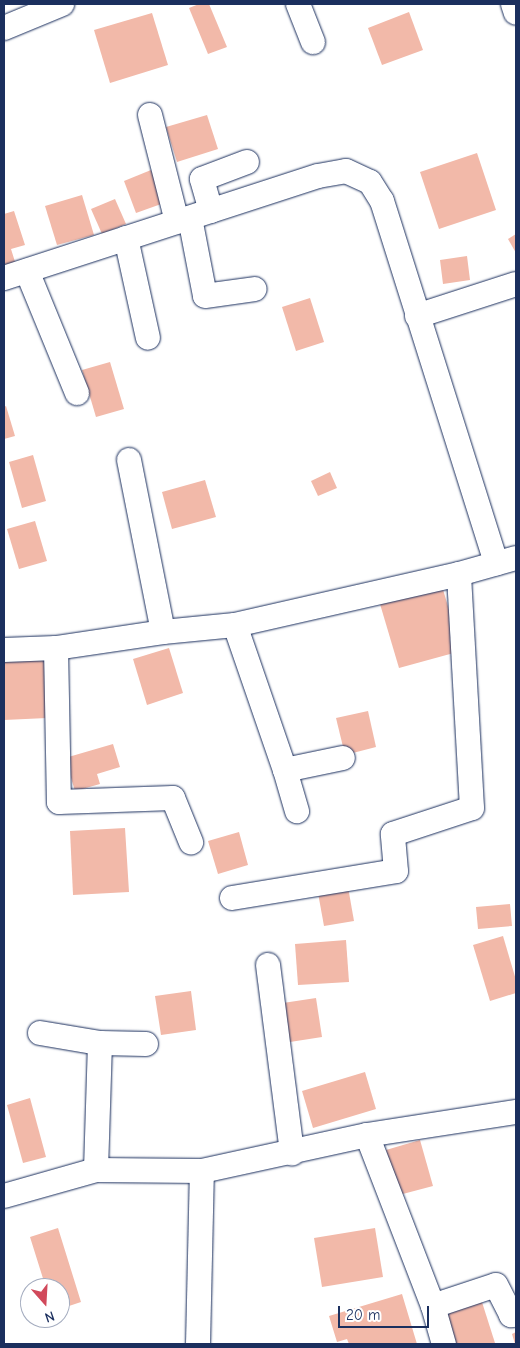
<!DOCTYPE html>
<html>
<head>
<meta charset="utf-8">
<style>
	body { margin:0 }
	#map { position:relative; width:520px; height:1348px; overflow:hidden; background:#fff; font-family:"Comic Neue",sans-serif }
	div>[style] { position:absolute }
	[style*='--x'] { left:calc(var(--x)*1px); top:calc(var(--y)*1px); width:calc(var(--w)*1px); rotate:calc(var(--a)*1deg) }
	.building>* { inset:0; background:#f2b9a9 }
	.roads { filter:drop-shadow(0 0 1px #1b2f5e) drop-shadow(0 0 1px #1b2f5e) }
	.minor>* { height:24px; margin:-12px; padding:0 12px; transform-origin:12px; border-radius:12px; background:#fff }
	span { translate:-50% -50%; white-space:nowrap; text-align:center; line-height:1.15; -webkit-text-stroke:4px #fff; paint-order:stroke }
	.frame { position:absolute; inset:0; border:5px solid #1b2f5e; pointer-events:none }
	.north { position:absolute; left:20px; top:1278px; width:50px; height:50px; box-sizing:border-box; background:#fff; border:1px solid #a4acbf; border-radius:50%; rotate:161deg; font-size:14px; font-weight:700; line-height:20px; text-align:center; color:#1b2f5e }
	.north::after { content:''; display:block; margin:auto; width:18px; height:22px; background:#d1495b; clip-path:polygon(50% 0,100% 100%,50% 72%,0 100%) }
	.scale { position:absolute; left:338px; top:1306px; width:91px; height:22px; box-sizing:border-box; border:2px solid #1b2f5e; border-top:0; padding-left:6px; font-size:15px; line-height:18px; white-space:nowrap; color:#1b2f5e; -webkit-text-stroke:4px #fff; paint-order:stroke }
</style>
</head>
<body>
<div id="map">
	<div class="building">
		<i style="clip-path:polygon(199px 4px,209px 4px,227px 47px,208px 54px,189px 8px)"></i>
		<i style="clip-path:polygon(409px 12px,423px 50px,382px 65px,368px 28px)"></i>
		<i style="clip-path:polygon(152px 13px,168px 65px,110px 83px,94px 30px)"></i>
		<i style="clip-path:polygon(207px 115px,218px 149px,177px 162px,166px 127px)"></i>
		<i style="clip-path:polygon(477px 153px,496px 210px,439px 229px,420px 172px)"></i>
		<i style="clip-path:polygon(151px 170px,164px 203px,136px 213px,124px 181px)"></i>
		<i style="clip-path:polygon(82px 195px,94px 235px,57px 245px,45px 206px)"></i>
		<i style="clip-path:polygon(115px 199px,126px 224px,102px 234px,91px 209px)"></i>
		<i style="clip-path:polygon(14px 211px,25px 245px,11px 249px,16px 265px,4px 268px,4px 214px)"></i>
		<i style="clip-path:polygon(516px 234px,516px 253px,508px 239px)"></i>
		<i style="clip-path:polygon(467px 256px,470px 280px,443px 284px,440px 260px)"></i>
		<i style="clip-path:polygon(310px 298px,324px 342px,296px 351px,282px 307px)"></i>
		<i style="clip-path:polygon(110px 362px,124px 409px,96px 417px,82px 370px)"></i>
		<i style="clip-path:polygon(6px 406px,15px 436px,4px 439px,4px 407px)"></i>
		<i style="clip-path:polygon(33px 455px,46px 501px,22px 508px,9px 462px)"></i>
		<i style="clip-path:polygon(330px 472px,337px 488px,318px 496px,311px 481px)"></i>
		<i style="clip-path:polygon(205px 480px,216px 517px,172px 529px,162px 492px)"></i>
		<i style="clip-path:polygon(35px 521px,47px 561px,19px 569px,7px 529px)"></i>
		<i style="clip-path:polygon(442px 586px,461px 651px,399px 668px,380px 604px)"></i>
		<i style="clip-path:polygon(169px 648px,183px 693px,147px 705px,133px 659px)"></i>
		<i style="clip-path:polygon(44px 655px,47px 718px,4px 720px,4px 657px)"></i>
		<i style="clip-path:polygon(368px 711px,376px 747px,345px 755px,336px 718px)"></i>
		<i style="clip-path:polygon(113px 744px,120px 767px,97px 774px,100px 784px,75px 791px,65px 758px)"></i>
		<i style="clip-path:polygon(125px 828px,129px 892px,73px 895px,70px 831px)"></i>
		<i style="clip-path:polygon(239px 832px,248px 865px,218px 874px,208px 841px)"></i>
		<i style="clip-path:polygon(348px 887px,354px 921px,324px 926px,318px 893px)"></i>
		<i style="clip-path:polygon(510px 904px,512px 926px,478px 929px,476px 907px)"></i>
		<i style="clip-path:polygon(503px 936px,516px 980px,516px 993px,490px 1001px,473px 945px)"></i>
		<i style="clip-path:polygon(346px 940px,349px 982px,298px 985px,295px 944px)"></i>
		<i style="clip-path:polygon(191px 991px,196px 1030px,161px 1035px,155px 996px)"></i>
		<i style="clip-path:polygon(316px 998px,322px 1037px,290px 1042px,283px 1003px)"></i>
		<i style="clip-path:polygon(365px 1072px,376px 1109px,313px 1128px,302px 1091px)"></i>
		<i style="clip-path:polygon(30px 1098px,46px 1157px,23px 1163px,7px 1105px)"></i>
		<i style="clip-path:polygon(420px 1140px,433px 1186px,399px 1195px,386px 1150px)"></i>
		<i style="clip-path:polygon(58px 1228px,81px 1302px,60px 1309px,60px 1288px,46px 1288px,30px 1237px)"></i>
		<i style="clip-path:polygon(375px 1228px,383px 1277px,322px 1287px,314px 1238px)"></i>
		<i style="clip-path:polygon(402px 1294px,417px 1344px,349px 1344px,347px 1339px,337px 1342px,329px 1316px)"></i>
		<i style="clip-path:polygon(481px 1299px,495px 1343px,449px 1344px,439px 1312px)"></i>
		<i style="clip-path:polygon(516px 1332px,516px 1344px,515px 1344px,512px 1334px)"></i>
	</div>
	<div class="roads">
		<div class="minor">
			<i style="--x:298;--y:4;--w:41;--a:68.5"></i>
			<i style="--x:513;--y:4;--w:9;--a:72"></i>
			<i style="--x:4;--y:28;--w:63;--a:-22.5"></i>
			<i style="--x:150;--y:115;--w:110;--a:75.8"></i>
			<i style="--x:211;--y:211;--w:33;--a:-106"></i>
			<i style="--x:202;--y:179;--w:48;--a:-20.7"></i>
			<i style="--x:190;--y:218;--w:79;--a:79.1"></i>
			<i style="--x:205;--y:296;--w:50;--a:-8"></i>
			<i style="--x:126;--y:238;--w:102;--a:77.6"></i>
			<i style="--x:27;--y:271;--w:132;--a:67.7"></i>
			<i style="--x:4;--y:278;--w:330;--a:-18"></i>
			<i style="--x:318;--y:176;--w:28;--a:-10"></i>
			<i style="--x:346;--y:171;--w:26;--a:25"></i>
			<i style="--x:370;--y:182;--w:22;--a:58"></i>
			<i style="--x:382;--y:201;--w:380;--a:72.5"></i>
			<i style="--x:417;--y:316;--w:104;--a:-17.9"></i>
			<i style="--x:129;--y:460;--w:175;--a:78.8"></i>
			<i style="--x:235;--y:625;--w:153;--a:71"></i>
			<i style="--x:285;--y:770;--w:43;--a:73.7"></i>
			<i style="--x:56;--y:648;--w:154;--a:88.9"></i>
			<i style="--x:59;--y:802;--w:114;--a:-2"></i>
			<i style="--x:173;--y:798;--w:48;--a:67.8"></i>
			<i style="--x:4;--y:650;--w:52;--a:-2.2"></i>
			<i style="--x:56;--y:648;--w:108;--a:-8.5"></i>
			<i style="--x:163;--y:632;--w:72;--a:-5.6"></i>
			<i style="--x:235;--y:625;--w:230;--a:-12.8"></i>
			<i style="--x:459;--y:574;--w:59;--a:-15.7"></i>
			<i style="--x:285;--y:770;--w:59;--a:-11.7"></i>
			<i style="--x:232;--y:898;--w:166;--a:-9.3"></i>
			<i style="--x:396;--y:871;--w:37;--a:-95"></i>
			<i style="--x:393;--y:834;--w:83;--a:-18.2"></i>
			<i style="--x:472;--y:808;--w:234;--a:-93.2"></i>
			<i style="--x:268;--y:965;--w:190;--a:82.7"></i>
			<i style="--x:40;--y:1033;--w:61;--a:9.5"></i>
			<i style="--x:367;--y:1135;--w:183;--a:68.9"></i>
			<i style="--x:433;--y:1306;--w:40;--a:74"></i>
			<i style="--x:96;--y:1170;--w:127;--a:-88.2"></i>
			<i style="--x:100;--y:1043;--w:46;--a:1.2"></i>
			<i style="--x:4;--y:1196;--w:96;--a:-15.8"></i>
			<i style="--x:96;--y:1170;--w:106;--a:0.5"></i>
			<i style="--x:202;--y:1171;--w:169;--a:-12.3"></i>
			<i style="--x:367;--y:1135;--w:151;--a:-8.8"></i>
			<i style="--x:433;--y:1306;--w:66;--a:-18.4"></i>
			<i style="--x:496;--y:1285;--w:34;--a:63"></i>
			<i style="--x:511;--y:1315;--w:5;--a:-22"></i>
			<i style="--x:198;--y:1344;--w:173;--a:-88.7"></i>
		</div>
	</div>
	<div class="frame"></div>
	<div class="north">N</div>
	<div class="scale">20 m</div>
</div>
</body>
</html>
